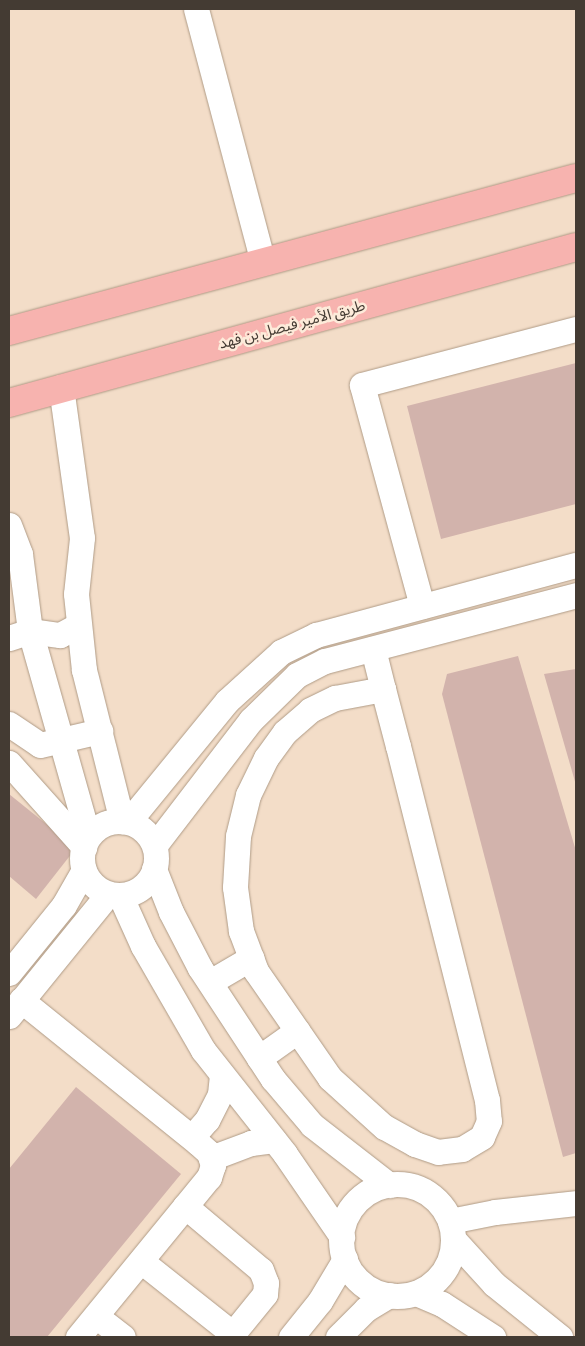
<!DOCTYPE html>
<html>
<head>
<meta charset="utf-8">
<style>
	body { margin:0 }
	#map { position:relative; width:585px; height:1346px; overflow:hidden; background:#f3ddc8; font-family:Manrope,"Noto Sans Arabic",sans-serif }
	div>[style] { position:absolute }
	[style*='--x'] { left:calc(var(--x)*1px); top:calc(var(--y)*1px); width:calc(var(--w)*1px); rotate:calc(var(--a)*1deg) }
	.building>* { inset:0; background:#d2b3ac }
	.roads { filter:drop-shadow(0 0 1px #af9b86) drop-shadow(0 0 1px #af9b86) }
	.minor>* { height:25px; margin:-12.5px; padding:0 12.5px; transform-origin:12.5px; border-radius:12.5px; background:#fff }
	.minor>.ring { margin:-12.5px; padding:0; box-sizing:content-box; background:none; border:25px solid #fff; border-radius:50% }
	.major>* { height:28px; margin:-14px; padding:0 14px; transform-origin:14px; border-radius:14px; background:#f7b3af }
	span { translate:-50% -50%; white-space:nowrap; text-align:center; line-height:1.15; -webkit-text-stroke:5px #fdebda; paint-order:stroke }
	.street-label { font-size:15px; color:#443b33 }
	.frame { position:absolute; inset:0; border:10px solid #443b33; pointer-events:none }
</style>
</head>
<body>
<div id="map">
	<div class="building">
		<i style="clip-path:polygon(576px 363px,576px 504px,441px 539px,407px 406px)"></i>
		<i style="clip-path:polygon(518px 656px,576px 851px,576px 1153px,563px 1157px,442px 694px,447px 674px)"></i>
		<i style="clip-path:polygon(576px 669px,576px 785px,544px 674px)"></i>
		<i style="clip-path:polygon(9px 794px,76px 848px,36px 899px,9px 876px)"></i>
		<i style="clip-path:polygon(76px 1087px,181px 1174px,47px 1337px,9px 1337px,9px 1169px)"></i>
	</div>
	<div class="roads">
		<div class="minor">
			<i style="--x:196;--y:9;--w:262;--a:75.2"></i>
			<i style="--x:61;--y:387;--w:152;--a:82.1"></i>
			<i style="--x:82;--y:538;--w:56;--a:96.1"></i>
			<i style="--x:76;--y:594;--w:76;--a:84"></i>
			<i style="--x:84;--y:670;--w:156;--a:75.9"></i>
			<i style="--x:9;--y:525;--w:31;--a:69"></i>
			<i style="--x:20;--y:554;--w:78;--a:82.6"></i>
			<i style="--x:30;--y:631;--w:213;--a:74.2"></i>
			<i style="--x:422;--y:606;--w:229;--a:-105.2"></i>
			<i style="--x:362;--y:385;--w:221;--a:-14.7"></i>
			<i style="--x:9;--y:638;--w:22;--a:-18"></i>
			<i style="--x:30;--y:631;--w:30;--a:8"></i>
			<i style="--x:60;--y:635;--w:21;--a:-28"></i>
			<i style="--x:373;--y:649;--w:41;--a:76"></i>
			<i style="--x:383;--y:689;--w:59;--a:75.3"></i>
			<i style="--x:398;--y:746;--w:365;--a:75.9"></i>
			<i style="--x:487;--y:1100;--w:21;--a:85"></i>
			<i style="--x:489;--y:1121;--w:17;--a:114"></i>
			<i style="--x:482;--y:1137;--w:23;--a:149"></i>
			<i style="--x:462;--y:1149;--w:24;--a:173"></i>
			<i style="--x:438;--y:1152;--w:24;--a:-161"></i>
			<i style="--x:415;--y:1144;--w:35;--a:-151"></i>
			<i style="--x:384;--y:1127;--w:73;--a:-137.8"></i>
			<i style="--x:330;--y:1078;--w:130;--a:-124.7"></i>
			<i style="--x:256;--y:971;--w:43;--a:-110.6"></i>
			<i style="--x:241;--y:931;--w:44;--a:-97.8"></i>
			<i style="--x:235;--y:887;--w:51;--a:-86.6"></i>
			<i style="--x:238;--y:836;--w:42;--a:-76.3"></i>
			<i style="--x:248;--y:795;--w:41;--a:-64.1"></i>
			<i style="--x:266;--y:758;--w:32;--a:-54"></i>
			<i style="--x:285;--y:732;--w:33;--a:-41"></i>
			<i style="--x:310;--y:710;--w:28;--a:-26"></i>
			<i style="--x:335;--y:698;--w:49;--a:-10.6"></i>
			<i style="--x:9;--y:724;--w:37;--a:34"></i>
			<i style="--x:40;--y:745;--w:62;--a:-13.1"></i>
			<i style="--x:9;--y:763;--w:113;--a:48.2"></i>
			<i class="ring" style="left:82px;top:821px;width:49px;height:49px"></i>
			<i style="--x:128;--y:822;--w:156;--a:-50.7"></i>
			<i style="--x:227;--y:701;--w:73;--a:-42.2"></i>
			<i style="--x:281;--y:652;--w:39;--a:-26"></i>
			<i style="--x:316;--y:635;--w:269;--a:-15.1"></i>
			<i style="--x:155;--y:845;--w:158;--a:-52.5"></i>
			<i style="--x:251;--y:720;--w:64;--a:-44.4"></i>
			<i style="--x:297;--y:675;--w:31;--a:-27"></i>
			<i style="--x:325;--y:661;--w:260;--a:-14.7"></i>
			<i style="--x:154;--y:869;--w:46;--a:68.4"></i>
			<i style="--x:171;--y:912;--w:63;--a:62.6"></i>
			<i style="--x:200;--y:968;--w:133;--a:56.7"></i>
			<i style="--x:273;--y:1079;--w:60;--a:49.7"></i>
			<i style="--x:312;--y:1125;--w:98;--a:37.9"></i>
			<i style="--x:120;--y:895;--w:56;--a:65.7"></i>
			<i style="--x:143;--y:946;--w:120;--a:60"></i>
			<i style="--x:203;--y:1050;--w:132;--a:51.7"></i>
			<i style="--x:285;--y:1154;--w:101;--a:55.5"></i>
			<i style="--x:9;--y:973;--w:87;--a:-51"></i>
			<i style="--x:64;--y:905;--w:40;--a:-60.3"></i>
			<i style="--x:210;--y:982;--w:48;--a:-30.3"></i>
			<i style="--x:21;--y:1000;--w:228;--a:38.9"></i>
			<i style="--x:198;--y:1143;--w:15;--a:42"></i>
			<i style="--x:209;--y:1153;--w:13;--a:72"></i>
			<i style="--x:213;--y:1165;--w:13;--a:108"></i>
			<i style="--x:209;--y:1177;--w:207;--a:129.3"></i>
			<i style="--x:9;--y:1016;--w:157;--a:-50.9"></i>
			<i style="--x:259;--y:1058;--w:47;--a:-35.4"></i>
			<i style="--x:192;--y:1137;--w:23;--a:-49"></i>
			<i style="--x:207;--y:1120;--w:29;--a:-63"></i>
			<i style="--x:220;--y:1094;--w:19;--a:-84"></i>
			<i style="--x:211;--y:1158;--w:43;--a:-20.6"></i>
			<i style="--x:251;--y:1143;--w:23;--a:-7"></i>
			<i class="ring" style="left:341px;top:1184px;width:87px;height:87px"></i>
			<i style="--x:185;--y:1206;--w:99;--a:40.1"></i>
			<i style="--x:261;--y:1270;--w:14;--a:69"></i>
			<i style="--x:266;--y:1283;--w:11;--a:95"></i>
			<i style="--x:265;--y:1294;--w:55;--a:129.1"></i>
			<i style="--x:450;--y:1221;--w:46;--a:-11.3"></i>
			<i style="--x:495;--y:1212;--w:81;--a:-6.3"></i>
			<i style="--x:454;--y:1240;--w:59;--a:47.7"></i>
			<i style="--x:494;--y:1284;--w:85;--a:38.8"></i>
			<i style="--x:141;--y:1261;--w:117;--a:38.4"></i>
			<i style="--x:416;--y:1293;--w:28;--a:23"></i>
			<i style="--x:442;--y:1304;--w:61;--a:32.9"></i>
			<i style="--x:96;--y:1316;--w:34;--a:38"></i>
			<i style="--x:291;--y:1337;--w:46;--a:-51.1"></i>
			<i style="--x:320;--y:1301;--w:49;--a:-59.2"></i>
			<i style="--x:338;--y:1337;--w:40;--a:-45"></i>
			<i style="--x:366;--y:1309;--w:27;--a:-31"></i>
		</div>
		<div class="major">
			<i style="--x:9;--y:331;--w:587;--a:-15.1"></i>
			<i style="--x:9;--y:403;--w:588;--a:-15.38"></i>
		</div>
	</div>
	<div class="street-label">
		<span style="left:292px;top:324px;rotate:-15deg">طريق الأمير فيصل بن فهد</span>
	</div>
	<div class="frame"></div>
</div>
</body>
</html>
